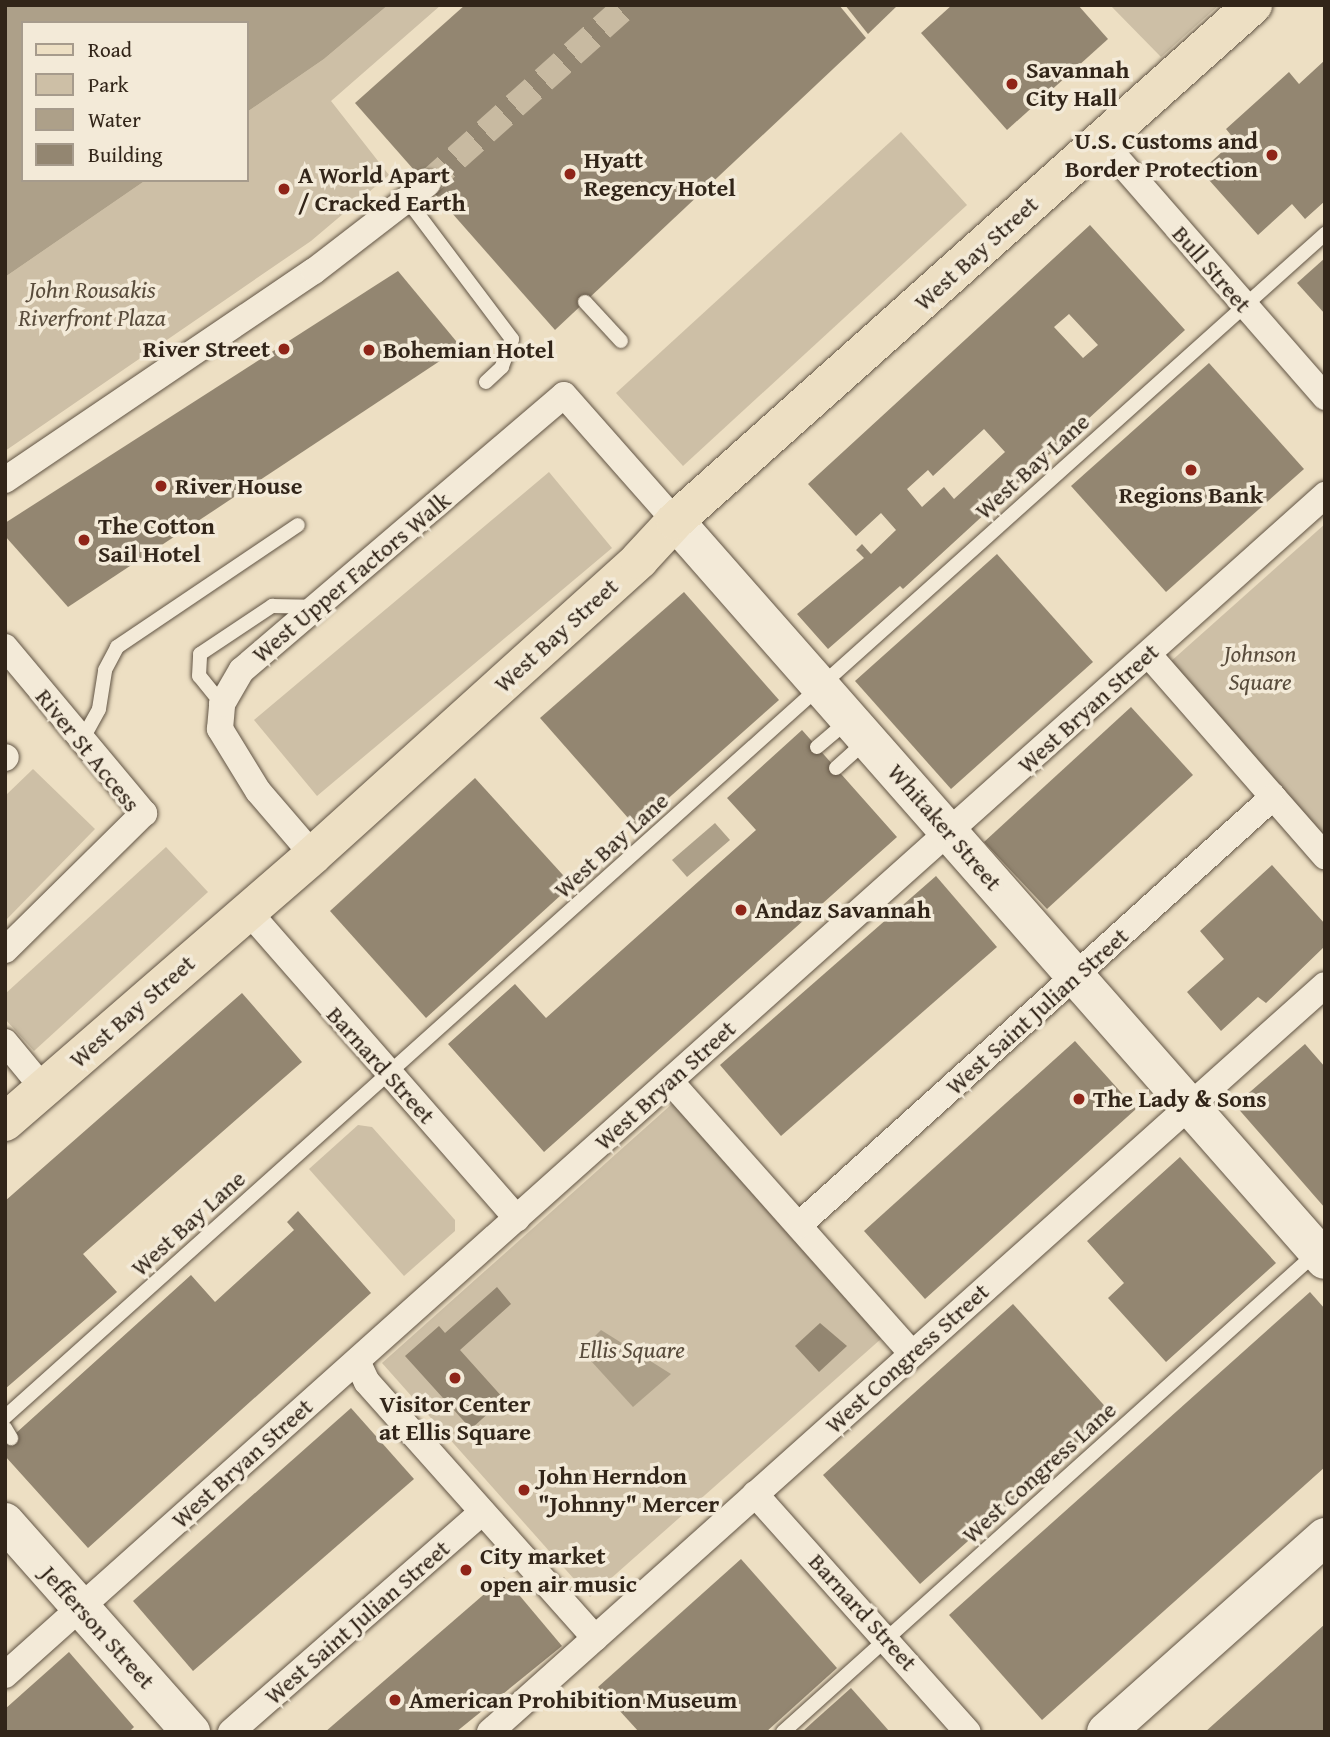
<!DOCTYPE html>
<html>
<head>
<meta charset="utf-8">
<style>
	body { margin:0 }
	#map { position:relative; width:1330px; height:1737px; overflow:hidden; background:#eddfc3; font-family:"Gentium Book Plus",serif }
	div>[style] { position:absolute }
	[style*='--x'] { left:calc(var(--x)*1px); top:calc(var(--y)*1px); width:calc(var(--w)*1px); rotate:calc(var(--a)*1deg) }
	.green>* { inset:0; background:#cdbfa6 }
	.water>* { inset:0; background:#ada089 }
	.building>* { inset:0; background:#938671 }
	.street-tunnel>* { height:26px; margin-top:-13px; transform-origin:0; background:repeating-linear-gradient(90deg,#c8baa1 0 26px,transparent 0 39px) }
	.roads { filter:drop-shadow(0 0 2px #615444) drop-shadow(0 0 2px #615444) }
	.lane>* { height:14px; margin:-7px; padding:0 7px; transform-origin:7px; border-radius:7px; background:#f3ead8 }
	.street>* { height:26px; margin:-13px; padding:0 13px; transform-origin:13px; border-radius:13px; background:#f3ead8 }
	.secondary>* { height:38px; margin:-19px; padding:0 19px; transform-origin:19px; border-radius:19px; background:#f3ead8 }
	.primary>* { height:38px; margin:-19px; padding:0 19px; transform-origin:19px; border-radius:19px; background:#eddfc3 }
	.dots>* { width:19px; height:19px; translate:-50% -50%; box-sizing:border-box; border:4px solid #f3ead8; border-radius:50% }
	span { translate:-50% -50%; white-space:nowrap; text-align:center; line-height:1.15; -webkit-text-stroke:7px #f3ead8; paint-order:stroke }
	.poi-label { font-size:24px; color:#322519; font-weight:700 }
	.left { translate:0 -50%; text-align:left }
	.right { translate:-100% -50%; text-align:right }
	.street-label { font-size:24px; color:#322519 }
	.park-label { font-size:24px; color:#594c3c; font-style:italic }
	.frame { position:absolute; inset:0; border:7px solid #322519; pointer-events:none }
	.legend { position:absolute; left:21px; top:21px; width:228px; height:161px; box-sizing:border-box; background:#f3ead8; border:2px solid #a69b8c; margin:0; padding:9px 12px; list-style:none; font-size:21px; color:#322519 }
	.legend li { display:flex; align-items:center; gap:14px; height:35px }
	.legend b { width:35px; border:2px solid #a69b8c }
</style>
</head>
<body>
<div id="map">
	<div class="green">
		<i style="clip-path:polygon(388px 5px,441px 5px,331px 101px,389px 175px,311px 241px,5px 451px,5px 277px,146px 180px,247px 180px,247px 112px,324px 59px)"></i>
		<i style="clip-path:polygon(1110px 5px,1219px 5px,1161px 57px)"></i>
		<i style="clip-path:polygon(901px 132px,967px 205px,683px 466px,616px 393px)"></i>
		<i style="clip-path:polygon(549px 472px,612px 548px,317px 796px,254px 720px)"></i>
		<i style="clip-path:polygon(1325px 524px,1325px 839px,1169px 663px)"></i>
		<i style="clip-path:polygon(33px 769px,95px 829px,5px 921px,5px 796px)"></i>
		<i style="clip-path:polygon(166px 847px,208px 892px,34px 1051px,5px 1019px,5px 994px)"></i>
		<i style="clip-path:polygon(673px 1103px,882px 1338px,590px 1597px,382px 1363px)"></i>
		<i style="clip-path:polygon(358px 1125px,372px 1127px,455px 1220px,455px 1231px,404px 1276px,309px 1169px)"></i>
	</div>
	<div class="water">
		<i style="clip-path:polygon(5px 5px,388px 5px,324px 59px,247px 112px,247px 23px,23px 23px,23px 180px,146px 180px,5px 277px)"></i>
		<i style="clip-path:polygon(715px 823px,730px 840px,687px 877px,672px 860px)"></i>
		<i style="clip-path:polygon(601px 1330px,671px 1374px,633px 1407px,581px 1350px)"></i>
	</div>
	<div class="building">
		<i style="clip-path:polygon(465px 5px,839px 5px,866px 38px,555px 330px,355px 103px)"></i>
		<i style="clip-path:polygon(845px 5px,898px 5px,868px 34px)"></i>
		<i style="clip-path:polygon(952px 5px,1078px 5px,1108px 39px,1007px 130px,921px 33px)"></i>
		<i style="clip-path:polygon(1325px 60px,1325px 201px,1305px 219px,1292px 204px,1258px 235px,1201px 171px,1235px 140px,1226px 129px,1289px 72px,1299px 84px)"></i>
		<i style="clip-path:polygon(evenodd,1090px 225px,1185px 330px,903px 589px,900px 586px,828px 649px,797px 614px,864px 558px,856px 550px,862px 544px,871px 554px,896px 530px,881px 513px,856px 536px,808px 484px,1090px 225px,1069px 314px,1098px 345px,1083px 358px,1054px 327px,1069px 314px,1090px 225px,984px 429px,1005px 452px,954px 499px,944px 487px,922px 507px,907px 489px,928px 470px,933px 476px,984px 429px)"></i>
		<i style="clip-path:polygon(1325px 258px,1325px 314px,1297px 283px)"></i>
		<i style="clip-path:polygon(398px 271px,461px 347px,68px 607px,5px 536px,5px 523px)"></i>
		<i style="clip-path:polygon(1209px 363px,1304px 469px,1166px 592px,1071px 486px)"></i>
		<i style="clip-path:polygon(997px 554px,1093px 662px,951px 789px,855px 681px)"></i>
		<i style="clip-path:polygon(684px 592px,779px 700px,636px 827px,540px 718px)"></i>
		<i style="clip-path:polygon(1131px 707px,1193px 775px,1047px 909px,984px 842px)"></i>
		<i style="clip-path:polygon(802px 730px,897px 837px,544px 1152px,448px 1044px,515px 984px,546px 1018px,756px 830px,727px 798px)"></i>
		<i style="clip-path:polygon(475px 778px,572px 885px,426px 1018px,330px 911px)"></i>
		<i style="clip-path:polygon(1272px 865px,1325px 924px,1325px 946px,1266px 1003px,1258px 997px,1221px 1031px,1187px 992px,1224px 959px,1200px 931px)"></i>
		<i style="clip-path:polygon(936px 876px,997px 947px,781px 1136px,720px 1065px)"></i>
		<i style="clip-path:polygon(242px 993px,302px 1062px,83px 1254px,117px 1292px,5px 1389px,5px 1201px)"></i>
		<i style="clip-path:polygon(1075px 1041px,1136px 1109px,925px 1299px,864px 1231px)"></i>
		<i style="clip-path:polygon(1305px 1044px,1325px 1067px,1325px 1208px,1235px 1105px)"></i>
		<i style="clip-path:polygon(1180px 1157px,1276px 1263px,1166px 1362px,1108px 1298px,1124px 1283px,1087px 1241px)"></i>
		<i style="clip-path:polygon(298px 1211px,371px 1293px,88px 1548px,5px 1456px,5px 1443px,191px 1275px,215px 1302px,294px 1230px,287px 1222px)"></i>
		<i style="clip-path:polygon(497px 1287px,511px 1304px,460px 1350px,504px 1399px,471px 1429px,405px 1356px,439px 1326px,445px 1333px)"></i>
		<i style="clip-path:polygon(1310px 1292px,1325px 1309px,1325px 1467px,1042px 1720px,949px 1615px)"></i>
		<i style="clip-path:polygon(1013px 1304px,1111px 1413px,920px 1584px,823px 1475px)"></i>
		<i style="clip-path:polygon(820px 1323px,847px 1346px,819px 1372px,795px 1346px)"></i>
		<i style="clip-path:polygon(351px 1408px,414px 1479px,193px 1671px,133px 1601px)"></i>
		<i style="clip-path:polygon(741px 1559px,837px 1668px,766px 1732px,639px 1732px,598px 1687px)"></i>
		<i style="clip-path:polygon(504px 1577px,562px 1646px,456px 1732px,325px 1732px)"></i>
		<i style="clip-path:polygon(1325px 1624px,1325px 1732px,1205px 1732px,1263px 1680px)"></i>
		<i style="clip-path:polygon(69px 1652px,134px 1727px,129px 1732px,5px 1732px,5px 1709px)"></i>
		<i style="clip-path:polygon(851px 1688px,890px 1732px,802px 1732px,814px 1721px)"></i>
	</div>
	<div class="street-tunnel">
		<i style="--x:427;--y:184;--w:268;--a:-41.8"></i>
	</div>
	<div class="roads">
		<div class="lane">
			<i style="--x:408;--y:201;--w:173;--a:53"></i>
			<i style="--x:512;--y:339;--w:30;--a:110"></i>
			<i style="--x:502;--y:367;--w:22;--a:137"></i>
			<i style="--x:585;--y:302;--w:53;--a:47.3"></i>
			<i style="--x:222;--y:704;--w:36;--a:-129"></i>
			<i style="--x:199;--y:676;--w:22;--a:-87"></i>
			<i style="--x:200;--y:654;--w:87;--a:-33.7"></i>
			<i style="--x:272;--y:606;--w:39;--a:1"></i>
			<i style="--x:82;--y:740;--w:35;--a:-61"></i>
			<i style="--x:99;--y:709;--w:39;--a:-81"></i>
			<i style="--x:105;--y:670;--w:26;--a:-62"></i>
			<i style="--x:117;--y:647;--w:218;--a:-34"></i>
			<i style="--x:817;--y:747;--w:42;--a:-40.2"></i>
			<i style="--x:836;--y:768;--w:40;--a:-42"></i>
			<i style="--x:5;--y:1417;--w:1773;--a:-41.87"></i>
			<i style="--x:5;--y:1428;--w:12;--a:59"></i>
			<i style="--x:783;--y:1732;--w:717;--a:-41.95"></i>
		</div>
		<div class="street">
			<i style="--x:1101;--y:140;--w:341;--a:48.9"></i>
			<i style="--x:5;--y:480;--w:373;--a:-34.1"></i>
			<i style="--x:314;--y:271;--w:143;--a:-37.6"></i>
			<i style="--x:5;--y:647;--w:217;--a:50.1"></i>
			<i style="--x:144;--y:813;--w:195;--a:135.4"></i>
			<i style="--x:1148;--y:654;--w:269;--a:48.8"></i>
			<i style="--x:5;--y:758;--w:1;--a:-45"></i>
			<i style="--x:313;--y:855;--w:84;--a:-130.7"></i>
			<i style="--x:258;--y:791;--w:73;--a:-121.5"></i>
			<i style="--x:220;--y:729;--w:25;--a:-85"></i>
			<i style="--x:222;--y:704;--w:39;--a:-60"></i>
			<i style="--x:242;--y:670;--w:423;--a:-40.5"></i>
			<i style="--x:564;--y:395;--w:168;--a:48.6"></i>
			<i style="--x:247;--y:910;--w:410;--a:48.8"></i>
			<i style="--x:5;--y:1042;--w:60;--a:50.4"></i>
			<i style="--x:670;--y:1081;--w:365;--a:48.4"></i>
			<i style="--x:799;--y:1225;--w:639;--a:-42.08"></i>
			<i style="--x:357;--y:1361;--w:23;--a:65"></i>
			<i style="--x:367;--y:1382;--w:343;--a:48.3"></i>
			<i style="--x:755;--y:1494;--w:319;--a:48.2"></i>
			<i style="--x:5;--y:1675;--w:1771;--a:-41.79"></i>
			<i style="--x:231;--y:1732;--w:334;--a:-41.2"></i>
			<i style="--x:490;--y:1732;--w:1120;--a:-41.82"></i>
		</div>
		<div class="secondary">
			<i style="--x:675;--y:521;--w:984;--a:48.67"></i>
			<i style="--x:5;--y:1522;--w:281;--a:48.5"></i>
			<i style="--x:1106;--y:1732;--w:293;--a:-41.7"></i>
		</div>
		<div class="primary">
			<i style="--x:5;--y:1122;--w:408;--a:-40.9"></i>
			<i style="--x:313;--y:855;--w:440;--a:-42.1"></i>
			<i style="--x:639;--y:560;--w:53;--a:-47.3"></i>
			<i style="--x:675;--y:521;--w:775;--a:-41.76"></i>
		</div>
	</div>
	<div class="dots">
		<i style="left:1012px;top:84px;background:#8f2418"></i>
		<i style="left:1272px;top:155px;background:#8f2418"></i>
		<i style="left:570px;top:174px;background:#8f2418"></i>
		<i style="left:284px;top:189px;background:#8f2418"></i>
		<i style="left:284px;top:349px;background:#8f2418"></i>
		<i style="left:369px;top:350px;background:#8f2418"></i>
		<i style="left:1191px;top:470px;background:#8f2418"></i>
		<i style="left:161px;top:486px;background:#8f2418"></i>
		<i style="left:84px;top:540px;background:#8f2418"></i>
		<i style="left:741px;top:910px;background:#8f2418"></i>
		<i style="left:1079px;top:1099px;background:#8f2418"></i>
		<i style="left:455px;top:1378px;background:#8f2418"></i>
		<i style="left:524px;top:1490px;background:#8f2418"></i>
		<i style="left:466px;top:1570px;background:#8f2418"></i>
		<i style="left:395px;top:1700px;background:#8f2418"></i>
	</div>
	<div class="poi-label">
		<span class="left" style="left:1026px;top:84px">Savannah<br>City Hall</span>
		<span class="right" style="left:1258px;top:155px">U.S. Customs and<br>Border Protection</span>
		<span class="left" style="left:584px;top:174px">Hyatt<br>Regency Hotel</span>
		<span class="left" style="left:298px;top:189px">A World Apart<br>/ Cracked Earth</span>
		<span class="right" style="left:270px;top:349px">River Street</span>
		<span class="left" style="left:383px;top:350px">Bohemian Hotel</span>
		<span class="left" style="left:175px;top:486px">River House</span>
		<span style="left:1191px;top:495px">Regions Bank</span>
		<span class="left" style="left:98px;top:540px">The Cotton<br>Sail Hotel</span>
		<span class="left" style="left:755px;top:910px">Andaz Savannah</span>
		<span class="left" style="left:1093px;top:1099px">The Lady &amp; Sons</span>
		<span style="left:455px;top:1418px">Visitor Center<br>at Ellis Square</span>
		<span class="left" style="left:538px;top:1490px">John Herndon<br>"Johnny" Mercer</span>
		<span class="left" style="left:480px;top:1570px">City market<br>open air music</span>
		<span class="left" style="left:409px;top:1700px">American Prohibition Museum</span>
	</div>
	<div class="street-label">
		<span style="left:976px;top:253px;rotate:-42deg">West Bay Street</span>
		<span style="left:1212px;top:269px;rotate:49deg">Bull Street</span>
		<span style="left:1032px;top:466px;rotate:-42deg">West Bay Lane</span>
		<span style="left:351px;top:577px;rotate:-40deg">West Upper Factors Walk</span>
		<span style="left:556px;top:635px;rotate:-42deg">West Bay Street</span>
		<span style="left:1088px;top:708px;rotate:-42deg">West Bryan Street</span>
		<span style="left:88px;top:750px;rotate:51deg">River St Access</span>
		<span style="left:945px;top:827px;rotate:49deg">Whitaker Street</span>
		<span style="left:611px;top:845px;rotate:-42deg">West Bay Lane</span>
		<span style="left:132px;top:1011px;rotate:-41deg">West Bay Street</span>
		<span style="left:1037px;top:1011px;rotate:-42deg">West Saint Julian Street</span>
		<span style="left:381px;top:1065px;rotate:48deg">Barnard Street</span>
		<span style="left:665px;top:1085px;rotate:-42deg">West Bryan Street</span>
		<span style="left:188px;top:1223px;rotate:-42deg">West Bay Lane</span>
		<span style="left:907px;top:1358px;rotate:-42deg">West Congress Street</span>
		<span style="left:242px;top:1463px;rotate:-42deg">West Bryan Street</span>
		<span style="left:1039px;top:1472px;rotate:-42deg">West Congress Lane</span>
		<span style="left:863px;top:1612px;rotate:48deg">Barnard Street</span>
		<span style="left:357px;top:1622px;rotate:-41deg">West Saint Julian Street</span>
		<span style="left:98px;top:1627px;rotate:48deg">Jefferson Street</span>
	</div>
	<div class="park-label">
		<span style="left:92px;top:304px">John Rousakis<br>Riverfront Plaza</span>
		<span style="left:1260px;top:668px">Johnson<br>Square</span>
		<span style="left:632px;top:1350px">Ellis Square</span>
	</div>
	<div class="frame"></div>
	<ul class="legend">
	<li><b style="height:9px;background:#eddfc3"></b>Road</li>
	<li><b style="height:19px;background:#cdbfa6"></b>Park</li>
	<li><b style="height:19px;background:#ada089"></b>Water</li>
	<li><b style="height:19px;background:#938671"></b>Building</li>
	</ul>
</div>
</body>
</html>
